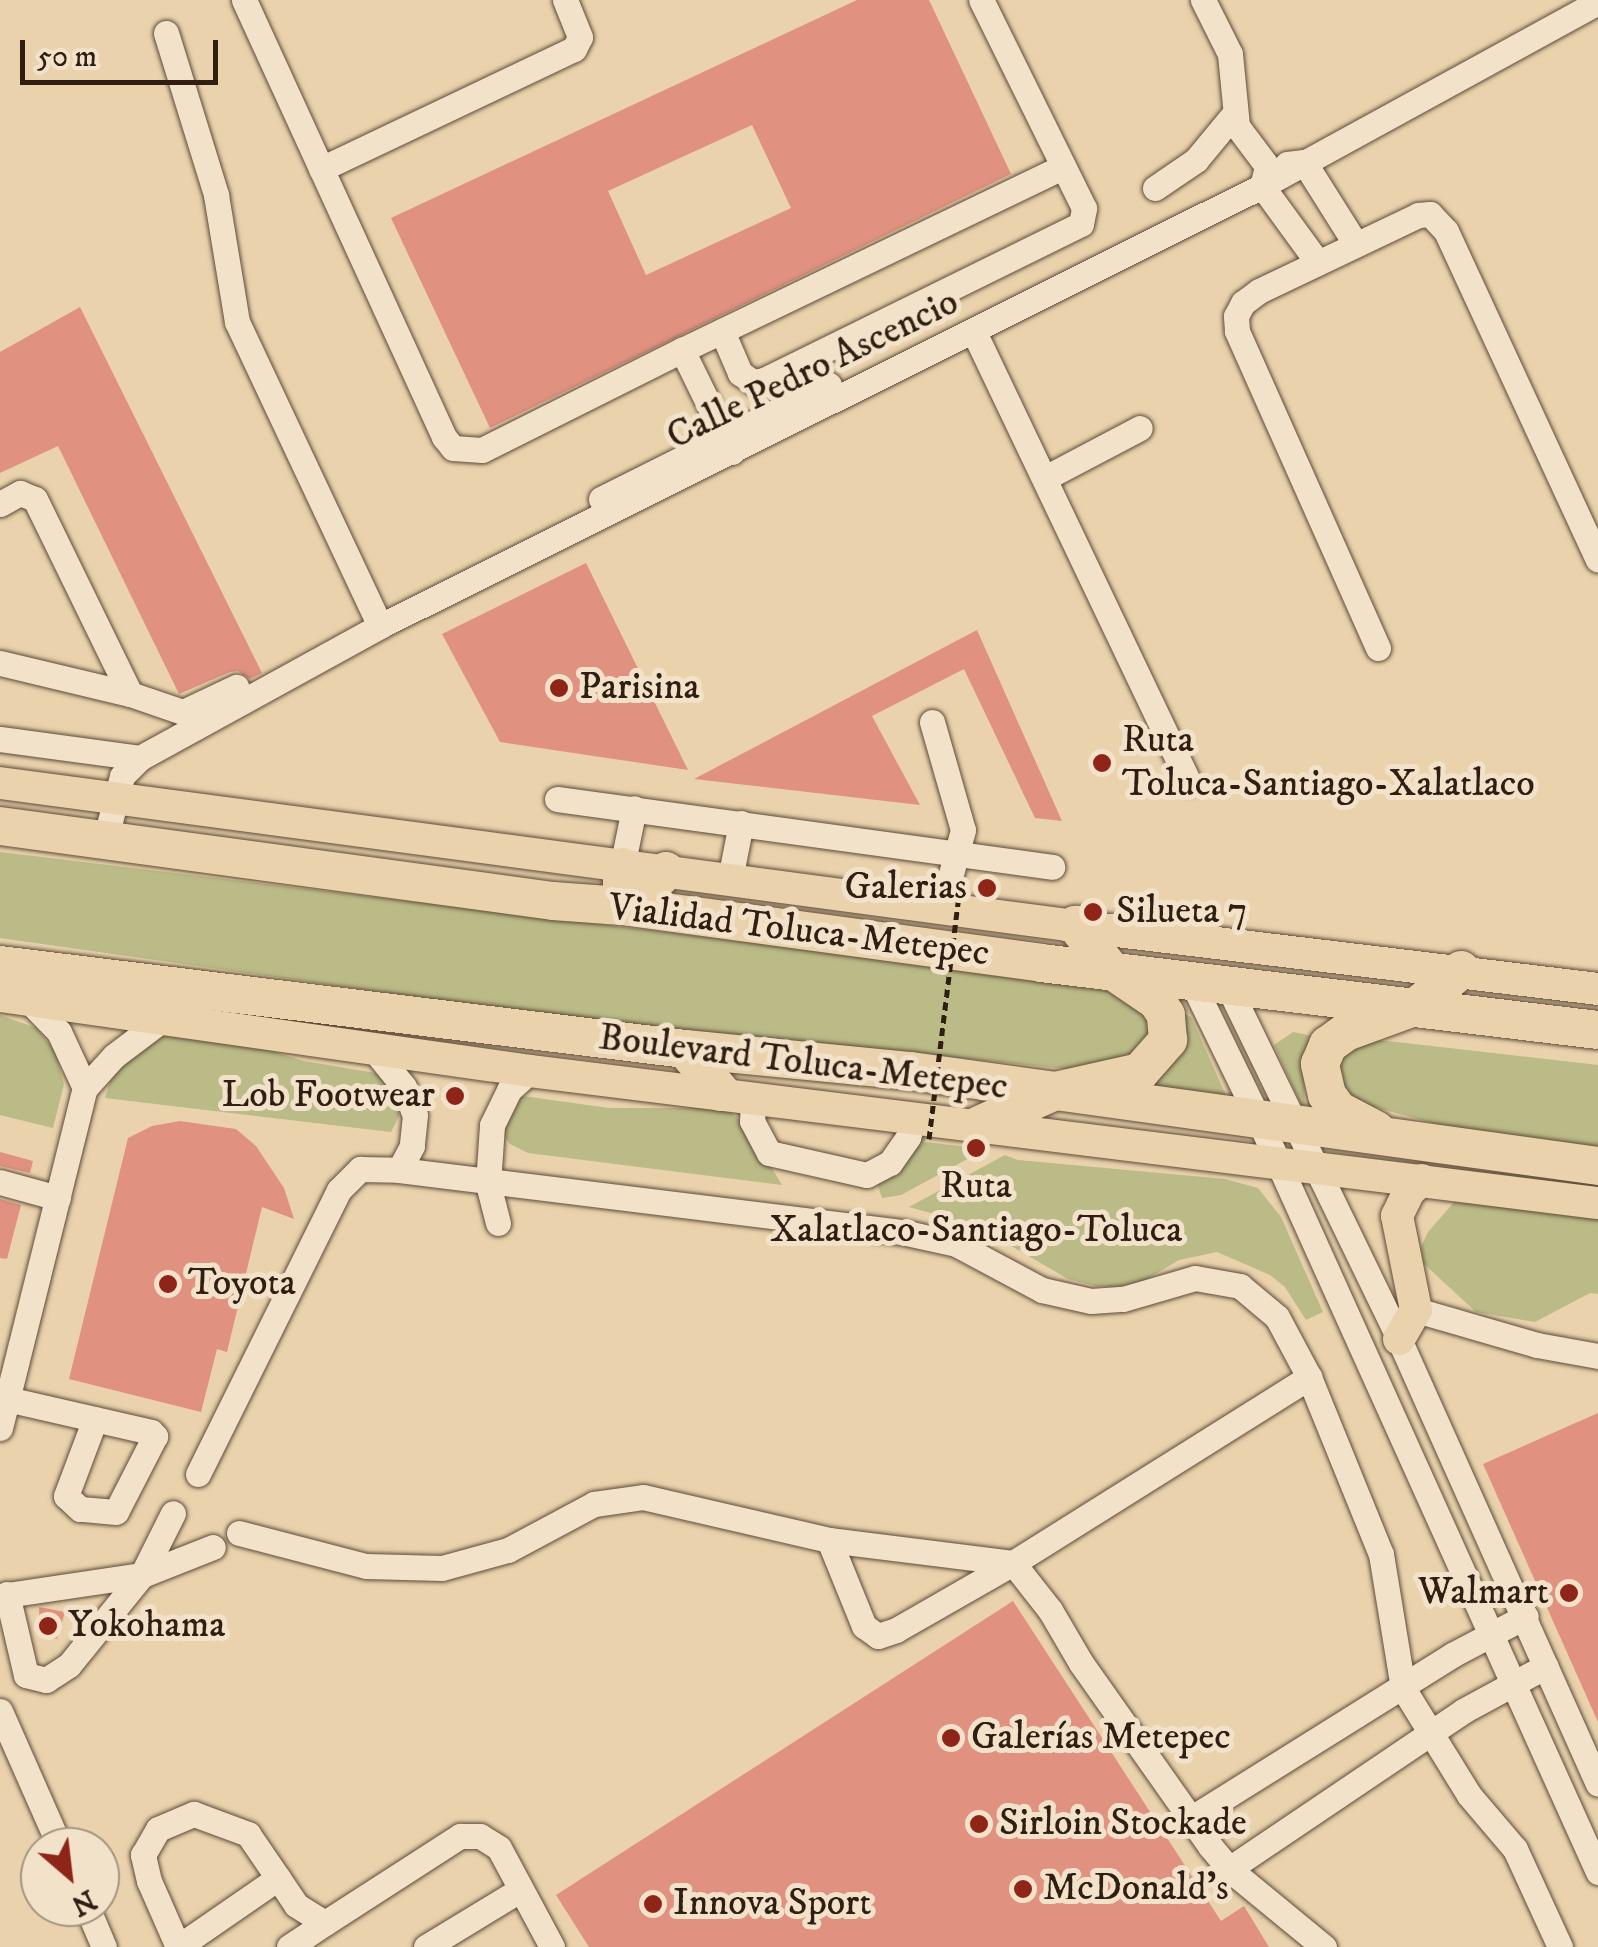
<!DOCTYPE html>
<html>
<head>
<meta charset="utf-8">
<style>
	body { margin:0 }
	#map { position:relative; width:1598px; height:1947px; overflow:hidden; background:#e9d2ac; font-family:"IM FELL DW Pica",serif }
	div>[style] { position:absolute }
	[style*='--x'] { left:calc(var(--x)*1px); top:calc(var(--y)*1px); width:calc(var(--w)*1px); rotate:calc(var(--a)*1deg) }
	.green>* { inset:0; background:#babb87 }
	.building>* { inset:0; background:#e09180 }
	.roads { filter:drop-shadow(0 0 2px #5e4b38) drop-shadow(0 0 2px #5e4b38) }
	.minor>* { height:25px; margin:-12.5px; padding:0 12.5px; transform-origin:12.5px; border-radius:12.5px; background:#f1e2c9 }
	.major>* { height:32px; margin:-16px; padding:0 16px; transform-origin:16px; border-radius:16px; background:#e9d2ac }
	.highway>* { height:38px; margin:-19px; padding:0 19px; transform-origin:19px; border-radius:19px; background:#e9d2ac }
	.path-bridge>* { height:5px; margin-top:-2.5px; transform-origin:0; background:repeating-linear-gradient(90deg,#301e12 0 8px,transparent 0 13px) }
	.dots>* { width:28px; height:28px; translate:-50% -50%; box-sizing:border-box; border:5px solid #f1e2c9; border-radius:50% }
	span { translate:-50% -50%; white-space:nowrap; text-align:center; line-height:1.15; -webkit-text-stroke:10px #f1e2c9; paint-order:stroke }
	.street-label { font-size:38px; color:#301e12 }
	.poi-label { font-size:38px; color:#301e12 }
	.left { translate:0 -50%; text-align:left }
	.right { translate:-100% -50%; text-align:right }
	.north { position:absolute; left:20px; top:1827px; width:100px; height:100px; box-sizing:border-box; background:#f1e2c9; border:2px solid #a49480; border-radius:50%; rotate:152deg; font-size:28px; font-weight:700; line-height:40px; text-align:center; color:#301e12 }
	.north::after { content:''; display:block; margin:auto; width:35px; height:45px; background:#8f2418; clip-path:polygon(50% 0,100% 100%,50% 72%,0 100%) }
	.scale { position:absolute; left:20px; top:40px; width:198px; height:45px; box-sizing:border-box; border:5px solid #301e12; border-top:0; padding-left:12px; font-size:30px; line-height:35px; white-space:nowrap; color:#301e12; -webkit-text-stroke:8px #f1e2c9; paint-order:stroke }
</style>
</head>
<body>
<div id="map">
	<div class="green">
		<i style="clip-path:polygon(0 852px,1096px 984px,1134px 996px,1152px 1024px,1149px 1044px,1136px 1061px,1076px 1070px,543px 1015px,0 938px)"></i>
		<i style="clip-path:polygon(1175px 1010px,1191px 1017px,1228px 1100px,1141px 1091px,1166px 1072px,1178px 1054px)"></i>
		<i style="clip-path:polygon(0 1015px,36px 1028px,55px 1051px,64px 1084px,53px 1128px,0 1115px)"></i>
		<i style="clip-path:polygon(1293px 1032px,1322px 1038px,1304px 1075px,1305px 1113px,1274px 1045px)"></i>
		<i style="clip-path:polygon(168px 1035px,258px 1047px,304px 1061px,375px 1073px,386px 1079px,399px 1102px,399px 1116px,391px 1132px,105px 1098px,114px 1068px,153px 1039px)"></i>
		<i style="clip-path:polygon(1370px 1039px,1598px 1065px,1598px 1149px,1458px 1130px,1341px 1098px,1331px 1077px,1343px 1052px)"></i>
		<i style="clip-path:polygon(516px 1095px,609px 1108px,725px 1108px,746px 1125px,782px 1185px,528px 1153px,510px 1144px,501px 1132px)"></i>
		<i style="clip-path:polygon(926px 1130px,925px 1142px,986px 1149px,901px 1195px,882px 1198px,871px 1165px)"></i>
		<i style="clip-path:polygon(1005px 1155px,1018px 1160px,1225px 1179px,1258px 1188px,1281px 1217px,1323px 1312px,1306px 1320px,1285px 1287px,1270px 1275px,1217px 1252px,1179px 1260px,1144px 1281px,1118px 1287px,1095px 1286px,1068px 1279px,977px 1226px,909px 1207px)"></i>
		<i style="clip-path:polygon(1456px 1200px,1598px 1217px,1598px 1294px,1590px 1293px,1535px 1322px,1476px 1312px,1423px 1263px,1421px 1247px,1428px 1232px)"></i>
	</div>
	<div class="building">
		<i style="clip-path:polygon(evenodd,857px 0,929px 0,1011px 174px,490px 428px,391px 218px,857px 0,752px 125px,791px 208px,646px 275px,608px 191px,752px 125px)"></i>
		<i style="clip-path:polygon(80px 307px,262px 673px,250px 679px,238px 671px,230px 672px,179px 694px,58px 446px,0 473px,0 352px)"></i>
		<i style="clip-path:polygon(586px 563px,688px 770px,500px 742px,442px 634px)"></i>
		<i style="clip-path:polygon(977px 630px,1062px 821px,1035px 818px,964px 669px,872px 716px,920px 805px,694px 779px)"></i>
		<i style="clip-path:polygon(180px 1121px,236px 1129px,256px 1146px,284px 1188px,294px 1219px,262px 1207px,227px 1352px,217px 1349px,201px 1412px,69px 1379px,128px 1138px,152px 1126px)"></i>
		<i style="clip-path:polygon(0 1152px,33px 1161px,30px 1173px,0 1166px)"></i>
		<i style="clip-path:polygon(0 1199px,21px 1205px,7px 1259px,0 1258px)"></i>
		<i style="clip-path:polygon(1598px 1413px,1598px 1722px,1483px 1464px)"></i>
		<i style="clip-path:polygon(1013px 1601px,1221px 1921px,1244px 1906px,1269px 1947px,589px 1947px,556px 1895px)"></i>
		<i style="clip-path:polygon(39px 1607px,65px 1612px,57px 1639px,40px 1635px)"></i>
	</div>
	<div class="roads">
		<div class="minor">
			<i style="--x:244;--y:0;--w:481;--a:65.4"></i>
			<i style="--x:444;--y:437;--w:14;--a:51"></i>
			<i style="--x:453;--y:448;--w:29;--a:4"></i>
			<i style="--x:482;--y:450;--w:224;--a:-26.6"></i>
			<i style="--x:1203;--y:0;--w:60;--a:63.4"></i>
			<i style="--x:1230;--y:54;--w:72;--a:84.4"></i>
			<i style="--x:1237;--y:126;--w:50;--a:53.1"></i>
			<i style="--x:166;--y:33;--w:170;--a:72.8"></i>
			<i style="--x:216;--y:195;--w:129;--a:80.6"></i>
			<i style="--x:237;--y:322;--w:336;--a:64.8"></i>
			<i style="--x:1287;--y:164;--w:17;--a:-7"></i>
			<i style="--x:1304;--y:162;--w:96;--a:57.8"></i>
			<i style="--x:321;--y:169;--w:280;--a:-25.4"></i>
			<i style="--x:574;--y:49;--w:13;--a:-63"></i>
			<i style="--x:580;--y:37;--w:40;--a:-112"></i>
			<i style="--x:1266;--y:171;--w:16;--a:105"></i>
			<i style="--x:1262;--y:186;--w:92;--a:53.9"></i>
			<i style="--x:1155;--y:188;--w:50;--a:-34.3"></i>
			<i style="--x:1196;--y:160;--w:60;--a:-50.4"></i>
			<i style="--x:722;--y:331;--w:46;--a:66.8"></i>
			<i style="--x:740;--y:373;--w:16;--a:35"></i>
			<i style="--x:753;--y:382;--w:11;--a:-10"></i>
			<i style="--x:764;--y:380;--w:353;--a:-26.2"></i>
			<i style="--x:1081;--y:224;--w:16;--a:-79"></i>
			<i style="--x:1084;--y:208;--w:232;--a:-116.3"></i>
			<i style="--x:974;--y:332;--w:499;--a:64.5"></i>
			<i style="--x:732;--y:452;--w:114;--a:-116.1"></i>
			<i style="--x:682;--y:350;--w:423;--a:-25.7"></i>
			<i style="--x:1045;--y:478;--w:107;--a:-27.8"></i>
			<i style="--x:601;--y:499;--w:255;--a:-26.6"></i>
			<i style="--x:0;--y:504;--w:23;--a:-29"></i>
			<i style="--x:20;--y:493;--w:16;--a:22"></i>
			<i style="--x:35;--y:499;--w:217;--a:64"></i>
			<i style="--x:130;--y:694;--w:134;--a:-166.6"></i>
			<i style="--x:1378;--y:648;--w:347;--a:-114"></i>
			<i style="--x:1237;--y:331;--w:15;--a:-94"></i>
			<i style="--x:1236;--y:316;--w:15;--a:-62"></i>
			<i style="--x:1243;--y:303;--w:20;--a:-37"></i>
			<i style="--x:1259;--y:291;--w:176;--a:-25.5"></i>
			<i style="--x:1418;--y:215;--w:12;--a:-5"></i>
			<i style="--x:1430;--y:214;--w:23;--a:47"></i>
			<i style="--x:1446;--y:231;--w:362;--a:65.2"></i>
			<i style="--x:130;--y:694;--w:56;--a:18.8"></i>
			<i style="--x:183;--y:712;--w:59;--a:-25.3"></i>
			<i style="--x:932;--y:722;--w:112;--a:74"></i>
			<i style="--x:963;--y:830;--w:80;--a:105.3"></i>
			<i style="--x:0;--y:739;--w:141;--a:7.7"></i>
			<i style="--x:557;--y:799;--w:500;--a:7.8"></i>
			<i style="--x:105;--y:840;--w:66;--a:-75.1"></i>
			<i style="--x:122;--y:776;--w:25;--a:-45"></i>
			<i style="--x:140;--y:758;--w:274;--a:-28.8"></i>
			<i style="--x:380;--y:626;--w:986;--a:-26.51"></i>
			<i style="--x:1262;--y:186;--w:383;--a:-28.7"></i>
			<i style="--x:622;--y:867;--w:60;--a:-78.5"></i>
			<i style="--x:730;--y:879;--w:57;--a:-78.9"></i>
			<i style="--x:1191;--y:980;--w:156;--a:64.1"></i>
			<i style="--x:1259;--y:1120;--w:825;--a:65.73"></i>
			<i style="--x:1227;--y:984;--w:394;--a:64.1"></i>
			<i style="--x:1399;--y:1339;--w:487;--a:65.9"></i>
			<i style="--x:29;--y:1001;--w:43;--a:45.9"></i>
			<i style="--x:59;--y:1032;--w:62;--a:65.1"></i>
			<i style="--x:370;--y:1045;--w:54;--a:51"></i>
			<i style="--x:404;--y:1087;--w:30;--a:69"></i>
			<i style="--x:415;--y:1115;--w:31;--a:96"></i>
			<i style="--x:412;--y:1146;--w:27;--a:118"></i>
			<i style="--x:753;--y:1096;--w:25;--a:92"></i>
			<i style="--x:752;--y:1121;--w:36;--a:62"></i>
			<i style="--x:769;--y:1153;--w:100;--a:12.7"></i>
			<i style="--x:867;--y:1175;--w:26;--a:-28"></i>
			<i style="--x:890;--y:1163;--w:32;--a:-55"></i>
			<i style="--x:908;--y:1137;--w:20;--a:-72"></i>
			<i style="--x:0;--y:1182;--w:60;--a:15.4"></i>
			<i style="--x:498;--y:1223;--w:40;--a:-104.4"></i>
			<i style="--x:488;--y:1184;--w:59;--a:-86.1"></i>
			<i style="--x:492;--y:1125;--w:39;--a:-64"></i>
			<i style="--x:509;--y:1090;--w:28;--a:-42"></i>
			<i style="--x:1416;--y:1310;--w:126;--a:16.1"></i>
			<i style="--x:1537;--y:1345;--w:62;--a:10.2"></i>
			<i style="--x:7;--y:1399;--w:148;--a:12.9"></i>
			<i style="--x:151;--y:1432;--w:6;--a:45"></i>
			<i style="--x:155;--y:1436;--w:85;--a:117.2"></i>
			<i style="--x:116;--y:1512;--w:36;--a:-175"></i>
			<i style="--x:80;--y:1509;--w:19;--a:-137"></i>
			<i style="--x:66;--y:1496;--w:82;--a:-69.4"></i>
			<i style="--x:0;--y:1428;--w:350;--a:-76"></i>
			<i style="--x:85;--y:1088;--w:43;--a:-47.8"></i>
			<i style="--x:114;--y:1056;--w:61;--a:-37.1"></i>
			<i style="--x:198;--y:1474;--w:317;--a:-63.6"></i>
			<i style="--x:339;--y:1190;--w:30;--a:-45"></i>
			<i style="--x:360;--y:1169;--w:39;--a:1"></i>
			<i style="--x:399;--y:1170;--w:507;--a:7.03"></i>
			<i style="--x:902;--y:1232;--w:55;--a:12.5"></i>
			<i style="--x:956;--y:1244;--w:98;--a:28.1"></i>
			<i style="--x:1042;--y:1290;--w:50;--a:12.7"></i>
			<i style="--x:1091;--y:1301;--w:32;--a:-4"></i>
			<i style="--x:1123;--y:1299;--w:75;--a:-16.3"></i>
			<i style="--x:1195;--y:1278;--w:46;--a:10.1"></i>
			<i style="--x:1240;--y:1286;--w:48;--a:40"></i>
			<i style="--x:1277;--y:1317;--w:68;--a:61.9"></i>
			<i style="--x:1309;--y:1377;--w:191;--a:67.9"></i>
			<i style="--x:1381;--y:1554;--w:136;--a:80.7"></i>
			<i style="--x:1403;--y:1688;--w:126;--a:58.3"></i>
			<i style="--x:1469;--y:1795;--w:71;--a:49.6"></i>
			<i style="--x:1515;--y:1849;--w:108;--a:65.3"></i>
			<i style="--x:239;--y:1533;--w:131;--a:14.6"></i>
			<i style="--x:366;--y:1566;--w:76;--a:1.5"></i>
			<i style="--x:442;--y:1568;--w:68;--a:-15.3"></i>
			<i style="--x:508;--y:1550;--w:98;--a:-28.1"></i>
			<i style="--x:594;--y:1504;--w:49;--a:-8.1"></i>
			<i style="--x:643;--y:1497;--w:191;--a:13"></i>
			<i style="--x:829;--y:1540;--w:185;--a:7.1"></i>
			<i style="--x:1013;--y:1563;--w:60;--a:51.8"></i>
			<i style="--x:1050;--y:1610;--w:61;--a:59.7"></i>
			<i style="--x:1081;--y:1663;--w:224;--a:54.8"></i>
			<i style="--x:1210;--y:1846;--w:30;--a:50"></i>
			<i style="--x:1229;--y:1869;--w:123;--a:39.4"></i>
			<i style="--x:829;--y:1540;--w:93;--a:67.9"></i>
			<i style="--x:864;--y:1626;--w:17;--a:36"></i>
			<i style="--x:878;--y:1636;--w:19;--a:-18"></i>
			<i style="--x:896;--y:1630;--w:135;--a:-29.8"></i>
			<i style="--x:1013;--y:1563;--w:350;--a:-32.1"></i>
			<i style="--x:7;--y:1594;--w:83;--a:76.8"></i>
			<i style="--x:26;--y:1675;--w:21;--a:14"></i>
			<i style="--x:46;--y:1680;--w:27;--a:-33"></i>
			<i style="--x:69;--y:1665;--w:116;--a:-51"></i>
			<i style="--x:142;--y:1575;--w:69;--a:-63.4"></i>
			<i style="--x:0;--y:1596;--w:144;--a:-8.4"></i>
			<i style="--x:142;--y:1575;--w:76;--a:-21.5"></i>
			<i style="--x:0;--y:1711;--w:149;--a:66.2"></i>
			<i style="--x:1190;--y:1819;--w:311;--a:-32"></i>
			<i style="--x:1454;--y:1654;--w:81;--a:-27.8"></i>
			<i style="--x:1229;--y:1869;--w:282;--a:-34"></i>
			<i style="--x:1463;--y:1711;--w:94;--a:-28.5"></i>
			<i style="--x:278;--y:1878;--w:121;--a:145.4"></i>
			<i style="--x:178;--y:1947;--w:72;--a:-113.7"></i>
			<i style="--x:149;--y:1881;--w:27;--a:-103"></i>
			<i style="--x:143;--y:1855;--w:30;--a:-60"></i>
			<i style="--x:158;--y:1829;--w:39;--a:-23"></i>
			<i style="--x:194;--y:1814;--w:58;--a:20.3"></i>
			<i style="--x:248;--y:1834;--w:53;--a:55.7"></i>
			<i style="--x:278;--y:1878;--w:32;--a:56"></i>
			<i style="--x:296;--y:1905;--w:34;--a:32"></i>
			<i style="--x:325;--y:1923;--w:161;--a:-32.8"></i>
			<i style="--x:460;--y:1836;--w:20;--a:0"></i>
			<i style="--x:480;--y:1836;--w:22;--a:32"></i>
			<i style="--x:499;--y:1848;--w:112;--a:61.8"></i>
			<i style="--x:87;--y:1907;--w:43;--a:67"></i>
			<i style="--x:289;--y:1947;--w:43;--a:-33.7"></i>
			<i style="--x:426;--y:1947;--w:108;--a:-31.3"></i>
		</div>
		<div class="major">
			<i style="--x:0;--y:783;--w:1076;--a:7.58"></i>
			<i style="--x:1067;--y:925;--w:535;--a:6.87"></i>
			<i style="--x:0;--y:996;--w:535;--a:8.05"></i>
			<i style="--x:530;--y:1071;--w:1076;--a:7.05"></i>
			<i style="--x:1399;--y:1339;--w:34;--a:-60"></i>
			<i style="--x:1416;--y:1310;--w:96;--a:-101.4"></i>
			<i style="--x:1397;--y:1216;--w:28;--a:-64"></i>
			<i style="--x:1409;--y:1191;--w:17;--a:-40"></i>
		</div>
		<div class="highway">
			<i style="--x:0;--y:826;--w:558;--a:7.72"></i>
			<i style="--x:553;--y:901;--w:69;--a:4.1"></i>
			<i style="--x:622;--y:906;--w:423;--a:7.7"></i>
			<i style="--x:1041;--y:963;--w:561;--a:6.86"></i>
			<i style="--x:622;--y:906;--w:39;--a:-90"></i>
			<i style="--x:630;--y:907;--w:51;--a:-45"></i>
			<i style="--x:0;--y:965;--w:690;--a:6.99"></i>
			<i style="--x:685;--y:1049;--w:227;--a:5.6"></i>
			<i style="--x:911;--y:1071;--w:694;--a:7.87"></i>
			<i style="--x:685;--y:1049;--w:56;--a:50.1"></i>
			<i style="--x:979;--y:1125;--w:83;--a:-24.1"></i>
			<i style="--x:1055;--y:1091;--w:87;--a:-12.6"></i>
			<i style="--x:1140;--y:1072;--w:43;--a:-48.8"></i>
			<i style="--x:1168;--y:1040;--w:25;--a:-95"></i>
			<i style="--x:1166;--y:1015;--w:17;--a:-123"></i>
			<i style="--x:1157;--y:1001;--w:57;--a:-145.8"></i>
			<i style="--x:1110;--y:969;--w:56;--a:-127.7"></i>
			<i style="--x:1376;--y:1130;--w:43;--a:-152.2"></i>
			<i style="--x:1338;--y:1110;--w:19;--a:-126"></i>
			<i style="--x:1327;--y:1095;--w:32;--a:-103"></i>
			<i style="--x:1320;--y:1064;--w:21;--a:-67"></i>
			<i style="--x:1328;--y:1045;--w:22;--a:-36"></i>
			<i style="--x:1346;--y:1032;--w:76;--a:-20.1"></i>
			<i style="--x:1417;--y:1006;--w:57;--a:-39.3"></i>
		</div>
	</div>
	<div class="path-bridge">
		<i style="--x:929;--y:1139;--w:264;--a:-83"></i>
	</div>
	<div class="dots">
		<i style="left:559px;top:688px;background:#8f2418"></i>
		<i style="left:1102px;top:763px;background:#8f2418"></i>
		<i style="left:987px;top:888px;background:#8f2418"></i>
		<i style="left:1093px;top:912px;background:#8f2418"></i>
		<i style="left:455px;top:1096px;background:#8f2418"></i>
		<i style="left:976px;top:1148px;background:#8f2418"></i>
		<i style="left:168px;top:1284px;background:#8f2418"></i>
		<i style="left:1569px;top:1593px;background:#8f2418"></i>
		<i style="left:48px;top:1626px;background:#8f2418"></i>
		<i style="left:951px;top:1738px;background:#8f2418"></i>
		<i style="left:979px;top:1824px;background:#8f2418"></i>
		<i style="left:1023px;top:1889px;background:#8f2418"></i>
		<i style="left:653px;top:1904px;background:#8f2418"></i>
	</div>
	<div class="street-label">
		<span style="left:813px;top:370px;rotate:-26deg">Calle Pedro Ascencio</span>
		<span style="left:799px;top:931px;rotate:7deg">Vialidad Toluca-Metepec</span>
		<span style="left:803px;top:1063px;rotate:7deg">Boulevard Toluca-Metepec</span>
	</div>
	<div class="poi-label">
		<span class="left" style="left:579px;top:688px">Parisina</span>
		<span class="left" style="left:1122px;top:763px">Ruta<br>Toluca-Santiago-Xalatlaco</span>
		<span class="right" style="left:967px;top:888px">Galerias</span>
		<span class="left" style="left:1116px;top:912px">Silueta 7</span>
		<span class="right" style="left:435px;top:1096px">Lob Footwear</span>
		<span style="left:976px;top:1209px">Ruta<br>Xalatlaco-Santiago-Toluca</span>
		<span class="left" style="left:188px;top:1284px">Toyota</span>
		<span class="right" style="left:1549px;top:1593px">Walmart</span>
		<span class="left" style="left:68px;top:1626px">Yokohama</span>
		<span class="left" style="left:971px;top:1738px">Galerías Metepec</span>
		<span class="left" style="left:999px;top:1824px">Sirloin Stockade</span>
		<span class="left" style="left:1043px;top:1889px">McDonald's</span>
		<span class="left" style="left:673px;top:1904px">Innova Sport</span>
	</div>
	<div class="north">N</div>
	<div class="scale">50 m</div>
</div>
</body>
</html>
